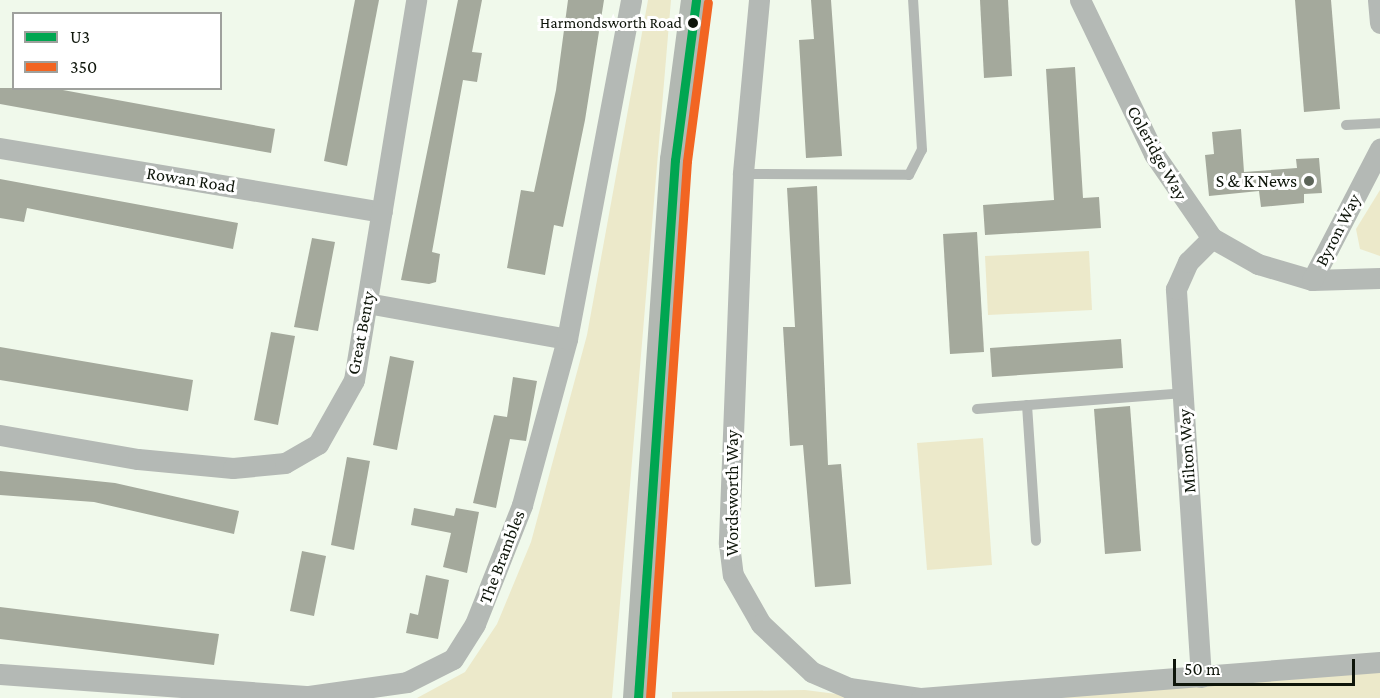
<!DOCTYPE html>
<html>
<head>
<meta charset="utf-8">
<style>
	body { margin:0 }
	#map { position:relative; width:1380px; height:698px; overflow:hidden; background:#f0f9eb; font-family:"Crimson Pro",serif }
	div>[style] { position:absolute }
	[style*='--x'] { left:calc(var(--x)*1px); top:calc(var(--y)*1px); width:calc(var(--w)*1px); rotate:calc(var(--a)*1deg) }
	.green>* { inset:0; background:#ece9ca }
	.building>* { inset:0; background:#a4a99c }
	.lane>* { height:10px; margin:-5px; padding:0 5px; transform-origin:5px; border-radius:5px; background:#b4b9b5 }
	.street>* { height:21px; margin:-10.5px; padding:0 10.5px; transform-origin:10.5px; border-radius:10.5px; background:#b4b9b5 }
	.secondary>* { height:30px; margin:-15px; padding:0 15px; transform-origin:15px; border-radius:15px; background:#b2b8b2 }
	.bus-1>* { height:9px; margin:-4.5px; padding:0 4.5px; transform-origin:4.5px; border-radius:4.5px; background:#00a651 }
	.bus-2>* { height:9px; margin:-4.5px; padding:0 4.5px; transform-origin:4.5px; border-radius:4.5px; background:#f26522 }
	.dots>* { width:16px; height:16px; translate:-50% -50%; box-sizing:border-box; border:3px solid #fff; border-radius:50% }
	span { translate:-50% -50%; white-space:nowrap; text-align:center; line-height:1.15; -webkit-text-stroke:6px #fff; paint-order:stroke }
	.bus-label { font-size:16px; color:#0e150a }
	.right { translate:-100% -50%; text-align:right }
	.street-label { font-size:18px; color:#0e150a }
	.poi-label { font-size:18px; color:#0e150a }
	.legend { position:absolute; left:12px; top:12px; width:210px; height:78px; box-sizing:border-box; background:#fff; border:2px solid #9fa19d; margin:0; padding:8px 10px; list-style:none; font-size:18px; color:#0e150a }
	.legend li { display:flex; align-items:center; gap:12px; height:30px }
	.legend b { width:30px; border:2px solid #9fa19d }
	.scale { position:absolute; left:1173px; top:659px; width:182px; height:27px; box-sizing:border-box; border:3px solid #0e150a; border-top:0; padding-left:8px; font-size:18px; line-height:21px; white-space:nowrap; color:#0e150a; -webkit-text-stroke:4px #fff; paint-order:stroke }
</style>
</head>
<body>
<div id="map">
	<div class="green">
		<i style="clip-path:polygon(648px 0,671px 0,612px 698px,417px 698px,465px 672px,497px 624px,531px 542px,587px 335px)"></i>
		<i style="clip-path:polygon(1380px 190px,1380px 256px,1360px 249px,1356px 229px)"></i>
		<i style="clip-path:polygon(1089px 251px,1092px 310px,988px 315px,985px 256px)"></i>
		<i style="clip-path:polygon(983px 438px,992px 565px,927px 570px,917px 443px)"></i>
		<i style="clip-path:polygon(1380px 669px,1380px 698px,1004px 698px)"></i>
		<i style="clip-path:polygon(805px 690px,868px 698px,672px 698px,672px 692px)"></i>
	</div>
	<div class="building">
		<i style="clip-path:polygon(355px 0,379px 0,347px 166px,324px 161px)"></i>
		<i style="clip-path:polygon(458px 0,482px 0,472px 52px,482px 53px,477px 82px,463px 80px,432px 252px,440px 254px,436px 282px,429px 284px,401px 280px)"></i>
		<i style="clip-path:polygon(568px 0,604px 0,585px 120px,563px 227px,554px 225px,545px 275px,507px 268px,521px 190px,534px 192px,556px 90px)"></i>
		<i style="clip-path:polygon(811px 0,831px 0,842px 156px,806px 158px,799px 40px,814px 39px)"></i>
		<i style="clip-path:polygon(980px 0,1008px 0,1012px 76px,984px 78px)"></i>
		<i style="clip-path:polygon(1295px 0,1331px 0,1340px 109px,1304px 112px)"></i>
		<i style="clip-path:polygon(1075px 67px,1083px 198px,1099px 197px,1101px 228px,985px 235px,983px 205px,1054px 200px,1046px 69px)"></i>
		<i style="clip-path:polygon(0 88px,52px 88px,275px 129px,271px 153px,0 104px)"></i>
		<i style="clip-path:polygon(1241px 129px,1244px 172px,1297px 168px,1296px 159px,1319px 158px,1322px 193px,1304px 194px,1304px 203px,1261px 207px,1259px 191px,1209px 196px,1205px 155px,1214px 154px,1212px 132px)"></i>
		<i style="clip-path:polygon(0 179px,238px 223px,233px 249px,27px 208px,24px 222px,0 218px)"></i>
		<i style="clip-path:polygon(817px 186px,828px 465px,841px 464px,851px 584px,815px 587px,803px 445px,790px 446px,783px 327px,795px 327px,787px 188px)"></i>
		<i style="clip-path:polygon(977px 232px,984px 352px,950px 354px,943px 234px)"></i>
		<i style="clip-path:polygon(312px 238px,335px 242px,318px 331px,294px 327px)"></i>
		<i style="clip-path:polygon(271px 332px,295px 336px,278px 425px,254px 420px)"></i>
		<i style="clip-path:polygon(1121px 339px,1123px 368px,992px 377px,990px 348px)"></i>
		<i style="clip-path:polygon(0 347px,193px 380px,188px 411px,0 380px)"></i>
		<i style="clip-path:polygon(390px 356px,414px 361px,397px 450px,373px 445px)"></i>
		<i style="clip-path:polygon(513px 377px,537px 381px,526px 441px,510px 439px,496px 508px,473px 503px,494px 415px,507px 417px)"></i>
		<i style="clip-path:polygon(1130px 406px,1141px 551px,1105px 554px,1094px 409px)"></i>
		<i style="clip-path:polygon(347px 457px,370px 461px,354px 550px,331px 545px)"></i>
		<i style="clip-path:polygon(0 471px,115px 483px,239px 511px,234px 534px,94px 502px,0 495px)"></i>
		<i style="clip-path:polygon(414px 508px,454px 516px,456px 508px,479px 512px,467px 573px,443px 567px,451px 533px,411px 525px)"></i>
		<i style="clip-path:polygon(302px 551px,326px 556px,314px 616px,290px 611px)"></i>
		<i style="clip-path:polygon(426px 575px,449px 580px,438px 639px,406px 633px,410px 613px,418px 615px)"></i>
		<i style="clip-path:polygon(0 607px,219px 634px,214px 665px,0 639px)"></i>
	</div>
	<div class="lane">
		<i style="--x:1346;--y:125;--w:34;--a:-3"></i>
		<i style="--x:743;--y:174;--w:166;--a:0.3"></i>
		<i style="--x:909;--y:175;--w:28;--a:-63"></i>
		<i style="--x:922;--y:150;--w:150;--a:-93.4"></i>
		<i style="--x:1027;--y:405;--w:136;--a:86.2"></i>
		<i style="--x:977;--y:409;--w:207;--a:-4.4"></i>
	</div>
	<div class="street">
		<i style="--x:759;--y:0;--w:175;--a:95.3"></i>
		<i style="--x:743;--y:174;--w:370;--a:92.2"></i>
		<i style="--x:729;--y:544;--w:31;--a:83"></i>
		<i style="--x:733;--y:575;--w:56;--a:60.3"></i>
		<i style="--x:761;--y:624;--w:70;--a:43.3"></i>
		<i style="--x:812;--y:672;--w:40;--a:23.4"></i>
		<i style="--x:849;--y:688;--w:73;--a:7.9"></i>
		<i style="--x:921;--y:698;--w:460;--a:-4.5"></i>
		<i style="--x:1080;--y:0;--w:171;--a:64.3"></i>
		<i style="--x:1154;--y:154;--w:102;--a:55.4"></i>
		<i style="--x:1212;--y:238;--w:53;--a:29.5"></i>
		<i style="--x:1258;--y:264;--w:56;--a:16.5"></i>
		<i style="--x:1312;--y:280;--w:68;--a:-1.7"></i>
		<i style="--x:1378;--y:0;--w:23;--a:85"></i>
		<i style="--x:0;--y:148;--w:387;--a:9.5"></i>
		<i style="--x:1312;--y:280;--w:148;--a:-62.6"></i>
		<i style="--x:367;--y:303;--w:203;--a:10.2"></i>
		<i style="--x:0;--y:435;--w:140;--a:9.9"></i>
		<i style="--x:138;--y:459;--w:95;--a:5.4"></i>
		<i style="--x:233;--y:468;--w:52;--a:-5.5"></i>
		<i style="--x:285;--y:463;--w:38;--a:-30"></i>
		<i style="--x:318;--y:444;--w:73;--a:-60.6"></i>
		<i style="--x:354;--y:380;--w:385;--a:-80.7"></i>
		<i style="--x:0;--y:674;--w:310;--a:4.1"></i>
		<i style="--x:309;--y:696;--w:99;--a:-8.1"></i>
		<i style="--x:407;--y:682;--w:51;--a:-26.6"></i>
		<i style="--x:453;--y:659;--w:41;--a:-57.8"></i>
		<i style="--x:475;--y:624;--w:128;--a:-68.4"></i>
		<i style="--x:522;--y:505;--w:172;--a:-74.8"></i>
		<i style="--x:567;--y:339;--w:345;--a:-79.3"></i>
		<i style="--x:1201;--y:677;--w:389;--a:-93.7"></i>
		<i style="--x:1176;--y:289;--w:30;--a:-66"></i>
		<i style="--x:1188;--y:262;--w:34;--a:-45"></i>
	</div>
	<div class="secondary">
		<i style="--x:638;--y:698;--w:539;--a:-86.07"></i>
		<i style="--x:675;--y:160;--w:161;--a:-82.5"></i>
	</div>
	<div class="bus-1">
		<i style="--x:638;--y:698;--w:539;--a:-86.07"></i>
		<i style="--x:675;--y:160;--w:161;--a:-82.5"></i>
	</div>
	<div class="bus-2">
		<i style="--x:650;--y:698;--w:538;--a:-86.06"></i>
		<i style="--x:687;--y:161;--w:160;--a:-82.5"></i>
	</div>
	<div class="dots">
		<i style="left:693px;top:23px;background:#0e150a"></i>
		<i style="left:1309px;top:181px;background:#5d6559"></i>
	</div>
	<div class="bus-label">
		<span class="right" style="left:682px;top:23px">Harmondsworth Road</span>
	</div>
	<div class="street-label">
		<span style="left:1157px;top:153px;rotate:61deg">Coleridge Way</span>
		<span style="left:191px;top:180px;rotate:9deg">Rowan Road</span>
		<span style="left:1338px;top:230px;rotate:-63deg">Byron Way</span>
		<span style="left:361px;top:333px;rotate:-79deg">Great Benty</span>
		<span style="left:1187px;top:451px;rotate:-94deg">Milton Way</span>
		<span style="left:732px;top:493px;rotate:-90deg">Wordsworth Way</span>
		<span style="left:502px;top:557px;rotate:-69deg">The Brambles</span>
	</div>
	<div class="poi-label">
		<span class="right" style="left:1297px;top:181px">S &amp; K News</span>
	</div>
	<ul class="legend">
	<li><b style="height:8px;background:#00a651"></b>U3</li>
	<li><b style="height:8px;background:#f26522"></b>350</li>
	</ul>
	<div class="scale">50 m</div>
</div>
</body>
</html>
